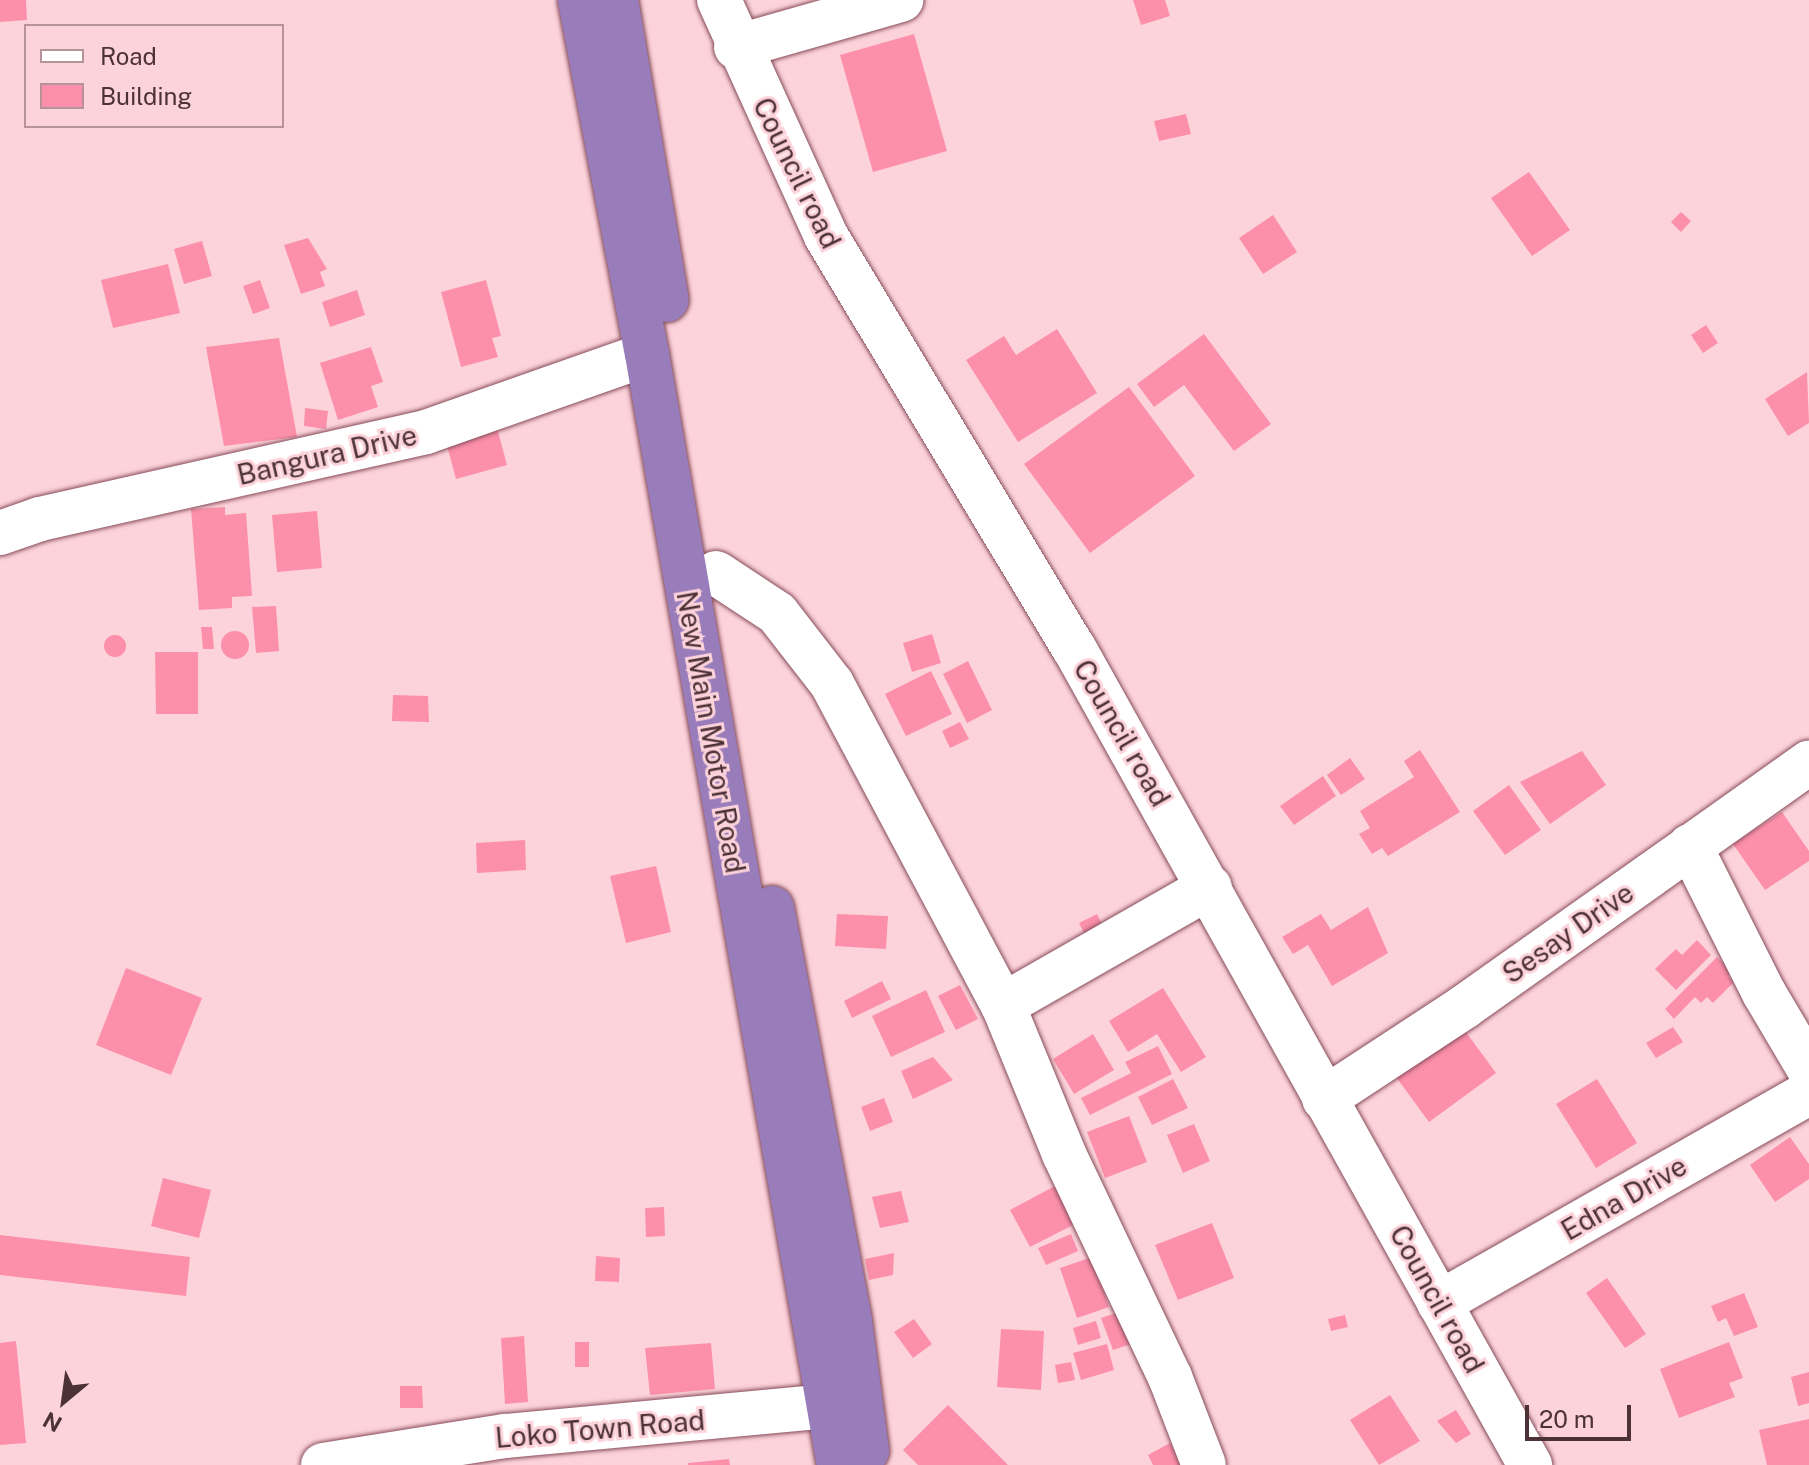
<!DOCTYPE html>
<html>
<head>
<meta charset="utf-8">
<style>
	body { margin:0 }
	#map { position:relative; width:1809px; height:1465px; overflow:hidden; background:#fdd3db; font-family:"Public Sans",sans-serif }
	div>[style] { position:absolute }
	[style*='--x'] { left:calc(var(--x)*1px); top:calc(var(--y)*1px); width:calc(var(--w)*1px); rotate:calc(var(--a)*1deg) }
	.building>* { inset:0; background:#fc90ab }
	.round { border-radius:50% }
	.roads { filter:drop-shadow(0 0 2px #864c5a) drop-shadow(0 0 2px #864c5a) }
	.minor>* { height:44px; margin:-22px; padding:0 22px; transform-origin:22px; border-radius:22px; background:#fff }
	.highway>* { height:44px; margin:-22px; padding:0 22px; transform-origin:22px; border-radius:22px; background:#997dbb }
	span { translate:-50% -50%; white-space:nowrap; text-align:center; line-height:1.15; -webkit-text-stroke:6px #fdd3db; paint-order:stroke }
	.street-label { font-size:28px; color:#4c3137 }
	.legend { position:absolute; left:24px; top:24px; width:260px; height:104px; box-sizing:border-box; background:#fdd3db; border:2px solid #b69299; margin:0; padding:10px 14px; list-style:none; font-size:24px; color:#4c3137 }
	.legend li { display:flex; align-items:center; gap:16px; height:40px }
	.legend b { width:40px; border:2px solid #b69299 }
	.north { position:absolute; left:24px; top:1361px; width:80px; height:80px; -webkit-text-stroke:6px #fdd3db; paint-order:stroke; rotate:209deg; font-size:22px; font-weight:700; line-height:32px; text-align:center; color:#4c3137 }
	.north::after { content:''; display:block; margin:auto; width:28px; height:36px; background:#4c3137; clip-path:polygon(50% 0,100% 100%,50% 72%,0 100%) }
	.scale { position:absolute; left:1525px; top:1405px; width:106px; height:36px; box-sizing:border-box; border:4px solid #4c3137; border-top:0; padding-left:10px; font-size:24px; line-height:28px; white-space:nowrap; color:#4c3137; -webkit-text-stroke:6px #fdd3db; paint-order:stroke }
</style>
</head>
<body>
<div id="map">
	<div class="building">
		<i style="clip-path:polygon(0 0,26px 0,27px 20px,0 22px)"></i>
		<i style="clip-path:polygon(1133px 0,1165px 0,1170px 16px,1141px 25px)"></i>
		<i style="clip-path:polygon(914px 34px,947px 151px,873px 172px,840px 55px)"></i>
		<i style="clip-path:polygon(1186px 114px,1191px 134px,1159px 141px,1154px 121px)"></i>
		<i style="clip-path:polygon(1529px 172px,1570px 230px,1532px 256px,1491px 198px)"></i>
		<i style="clip-path:polygon(1681px 212px,1691px 221px,1681px 232px,1671px 222px)"></i>
		<i style="clip-path:polygon(1273px 215px,1297px 252px,1263px 274px,1239px 238px)"></i>
		<i style="clip-path:polygon(308px 238px,327px 269px,320px 272px,325px 286px,301px 294px,284px 245px)"></i>
		<i style="clip-path:polygon(202px 241px,212px 276px,184px 284px,174px 249px)"></i>
		<i style="clip-path:polygon(168px 264px,180px 313px,113px 328px,101px 280px)"></i>
		<i style="clip-path:polygon(260px 280px,270px 308px,253px 314px,243px 286px)"></i>
		<i style="clip-path:polygon(486px 280px,501px 336px,492px 338px,498px 357px,461px 367px,441px 292px)"></i>
		<i style="clip-path:polygon(357px 290px,365px 315px,330px 327px,322px 302px)"></i>
		<i style="clip-path:polygon(1706px 325px,1718px 343px,1703px 353px,1691px 335px)"></i>
		<i style="clip-path:polygon(1057px 329px,1097px 393px,1018px 442px,966px 360px,1004px 336px,1016px 355px)"></i>
		<i style="clip-path:polygon(1204px 334px,1271px 424px,1234px 451px,1184px 385px,1154px 407px,1137px 384px)"></i>
		<i style="clip-path:polygon(279px 338px,297px 437px,224px 446px,206px 347px)"></i>
		<i style="clip-path:polygon(371px 347px,383px 382px,371px 386px,378px 407px,338px 420px,320px 363px)"></i>
		<i style="clip-path:polygon(1807px 372px,1809px 423px,1788px 436px,1765px 399px)"></i>
		<i style="clip-path:polygon(1129px 387px,1195px 476px,1090px 553px,1024px 464px)"></i>
		<i style="clip-path:polygon(305px 408px,328px 411px,326px 429px,304px 426px)"></i>
		<i style="clip-path:polygon(497px 428px,507px 465px,456px 479px,446px 442px)"></i>
		<i style="clip-path:polygon(225px 507px,225px 515px,246px 513px,252px 596px,232px 597px,232px 608px,199px 610px,191px 509px)"></i>
		<i style="clip-path:polygon(317px 511px,322px 568px,277px 572px,272px 515px)"></i>
		<i style="clip-path:polygon(276px 606px,279px 651px,256px 653px,252px 607px)"></i>
		<i style="clip-path:polygon(201px 627px,212px 627px,214px 649px,203px 649px)"></i>
		<i class="round" style="left:221px;top:631px;width:28px;height:28px"></i>
		<i style="clip-path:polygon(932px 634px,941px 663px,912px 672px,903px 643px)"></i>
		<i class="round" style="left:104px;top:635px;width:22px;height:22px"></i>
		<i style="clip-path:polygon(155px 652px,198px 652px,198px 714px,156px 714px)"></i>
		<i style="clip-path:polygon(968px 661px,992px 710px,967px 723px,943px 674px)"></i>
		<i style="clip-path:polygon(931px 671px,952px 714px,906px 736px,885px 694px)"></i>
		<i style="clip-path:polygon(393px 695px,428px 696px,429px 722px,392px 721px)"></i>
		<i style="clip-path:polygon(960px 722px,969px 739px,950px 748px,942px 731px)"></i>
		<i style="clip-path:polygon(1420px 750px,1460px 812px,1388px 856px,1382px 848px,1372px 854px,1359px 834px,1370px 828px,1360px 811px,1414px 777px,1404px 761px)"></i>
		<i style="clip-path:polygon(1582px 751px,1606px 785px,1550px 824px,1520px 782px)"></i>
		<i style="clip-path:polygon(1350px 758px,1365px 779px,1341px 795px,1327px 775px)"></i>
		<i style="clip-path:polygon(1323px 776px,1336px 796px,1294px 825px,1280px 806px)"></i>
		<i style="clip-path:polygon(1509px 785px,1541px 830px,1505px 855px,1473px 811px)"></i>
		<i style="clip-path:polygon(1782px 812px,1809px 851px,1809px 861px,1765px 890px,1733px 844px)"></i>
		<i style="clip-path:polygon(525px 840px,526px 870px,477px 873px,476px 843px)"></i>
		<i style="clip-path:polygon(656px 866px,671px 932px,626px 943px,610px 876px)"></i>
		<i style="clip-path:polygon(1368px 907px,1388px 953px,1332px 986px,1308px 945px,1293px 954px,1282px 937px,1321px 914px,1331px 930px)"></i>
		<i style="clip-path:polygon(837px 914px,888px 916px,886px 949px,835px 946px)"></i>
		<i style="clip-path:polygon(1097px 914px,1104px 928px,1086px 937px,1079px 923px)"></i>
		<i style="clip-path:polygon(1697px 940px,1711px 955px,1676px 990px,1655px 969px,1676px 949px,1682px 955px)"></i>
		<i style="clip-path:polygon(1717px 957px,1732px 972px,1728px 976px,1734px 982px,1713px 1003px,1707px 997px,1701px 1003px,1695px 997px,1674px 1019px,1665px 1009px)"></i>
		<i style="clip-path:polygon(126px 968px,202px 998px,171px 1075px,96px 1045px)"></i>
		<i style="clip-path:polygon(882px 981px,891px 999px,852px 1018px,844px 1001px)"></i>
		<i style="clip-path:polygon(960px 985px,978px 1019px,956px 1030px,938px 996px)"></i>
		<i style="clip-path:polygon(1163px 988px,1206px 1057px,1181px 1072px,1157px 1034px,1128px 1052px,1109px 1021px)"></i>
		<i style="clip-path:polygon(926px 990px,945px 1032px,891px 1057px,872px 1016px)"></i>
		<i style="clip-path:polygon(1673px 1027px,1683px 1042px,1656px 1058px,1646px 1043px)"></i>
		<i style="clip-path:polygon(1463px 1028px,1496px 1073px,1429px 1122px,1396px 1077px)"></i>
		<i style="clip-path:polygon(1093px 1034px,1114px 1070px,1074px 1094px,1053px 1059px)"></i>
		<i style="clip-path:polygon(1158px 1046px,1172px 1074px,1090px 1115px,1081px 1098px,1131px 1073px,1125px 1062px)"></i>
		<i style="clip-path:polygon(933px 1057px,953px 1080px,913px 1099px,901px 1071px)"></i>
		<i style="clip-path:polygon(1173px 1079px,1188px 1108px,1152px 1125px,1138px 1097px)"></i>
		<i style="clip-path:polygon(1597px 1079px,1637px 1143px,1596px 1168px,1556px 1104px)"></i>
		<i style="clip-path:polygon(884px 1098px,893px 1122px,870px 1131px,861px 1107px)"></i>
		<i style="clip-path:polygon(1129px 1116px,1147px 1162px,1105px 1178px,1087px 1132px)"></i>
		<i style="clip-path:polygon(1194px 1124px,1210px 1161px,1183px 1173px,1167px 1135px)"></i>
		<i style="clip-path:polygon(1790px 1137px,1809px 1164px,1809px 1179px,1775px 1202px,1750px 1165px)"></i>
		<i style="clip-path:polygon(163px 1178px,211px 1190px,199px 1238px,151px 1226px)"></i>
		<i style="clip-path:polygon(1055px 1186px,1075px 1224px,1030px 1247px,1010px 1210px)"></i>
		<i style="clip-path:polygon(901px 1191px,909px 1222px,880px 1228px,872px 1197px)"></i>
		<i style="clip-path:polygon(664px 1207px,665px 1236px,646px 1237px,645px 1208px)"></i>
		<i style="clip-path:polygon(1212px 1223px,1234px 1278px,1178px 1300px,1155px 1245px)"></i>
		<i style="clip-path:polygon(1071px 1234px,1078px 1251px,1046px 1265px,1038px 1248px)"></i>
		<i style="clip-path:polygon(0 1235px,190px 1257px,186px 1296px,0 1275px)"></i>
		<i style="clip-path:polygon(894px 1253px,893px 1275px,869px 1280px,865px 1259px)"></i>
		<i style="clip-path:polygon(596px 1256px,620px 1258px,619px 1282px,595px 1281px)"></i>
		<i style="clip-path:polygon(1092px 1257px,1109px 1307px,1077px 1318px,1060px 1268px)"></i>
		<i style="clip-path:polygon(1607px 1278px,1646px 1334px,1625px 1348px,1586px 1293px)"></i>
		<i style="clip-path:polygon(1744px 1293px,1758px 1327px,1734px 1336px,1726px 1318px,1718px 1322px,1711px 1306px)"></i>
		<i style="clip-path:polygon(1119px 1312px,1131px 1344px,1113px 1350px,1101px 1318px)"></i>
		<i style="clip-path:polygon(1345px 1315px,1348px 1327px,1331px 1331px,1328px 1319px)"></i>
		<i style="clip-path:polygon(914px 1319px,932px 1344px,913px 1358px,894px 1332px)"></i>
		<i style="clip-path:polygon(1096px 1321px,1101px 1338px,1078px 1345px,1073px 1328px)"></i>
		<i style="clip-path:polygon(1001px 1329px,1044px 1331px,1041px 1390px,997px 1387px)"></i>
		<i style="clip-path:polygon(524px 1336px,528px 1402px,505px 1404px,501px 1338px)"></i>
		<i style="clip-path:polygon(16px 1341px,26px 1443px,0 1445px,0 1343px)"></i>
		<i style="clip-path:polygon(575px 1342px,589px 1342px,589px 1367px,575px 1367px)"></i>
		<i style="clip-path:polygon(1729px 1342px,1743px 1378px,1729px 1383px,1735px 1397px,1679px 1418px,1660px 1369px)"></i>
		<i style="clip-path:polygon(711px 1343px,715px 1389px,650px 1395px,645px 1348px)"></i>
		<i style="clip-path:polygon(1107px 1344px,1114px 1370px,1081px 1380px,1073px 1353px)"></i>
		<i style="clip-path:polygon(1071px 1362px,1075px 1380px,1058px 1383px,1055px 1365px)"></i>
		<i style="clip-path:polygon(1809px 1372px,1809px 1403px,1798px 1406px,1791px 1377px)"></i>
		<i style="clip-path:polygon(400px 1386px,422px 1386px,423px 1408px,400px 1408px)"></i>
		<i style="clip-path:polygon(1390px 1395px,1420px 1441px,1379px 1465px,1350px 1420px)"></i>
		<i style="clip-path:polygon(948px 1405px,1008px 1465px,918px 1465px,903px 1450px)"></i>
		<i style="clip-path:polygon(1456px 1410px,1471px 1434px,1456px 1443px,1437px 1421px)"></i>
		<i style="clip-path:polygon(1809px 1419px,1809px 1465px,1767px 1465px,1759px 1430px)"></i>
		<i style="clip-path:polygon(1170px 1443px,1181px 1465px,1153px 1465px,1148px 1455px)"></i>
		<i style="clip-path:polygon(729px 1459px,730px 1465px,688px 1465px,688px 1463px)"></i>
	</div>
	<div class="roads">
		<div class="minor">
			<i style="--x:719;--y:0;--w:259;--a:65.6"></i>
			<i style="--x:826;--y:236;--w:481;--a:59"></i>
			<i style="--x:1074;--y:648;--w:936;--a:60.83"></i>
			<i style="--x:736;--y:47;--w:172;--a:-15.9"></i>
			<i style="--x:0;--y:533;--w:42;--a:-19.3"></i>
			<i style="--x:40;--y:519;--w:396;--a:-12.7"></i>
			<i style="--x:426;--y:432;--w:234;--a:-19.4"></i>
			<i style="--x:716;--y:573;--w:73;--a:33.3"></i>
			<i style="--x:777;--y:613;--w:90;--a:52.2"></i>
			<i style="--x:832;--y:684;--w:364;--a:62"></i>
			<i style="--x:1003;--y:1005;--w:161;--a:67.7"></i>
			<i style="--x:1064;--y:1154;--w:247;--a:64.6"></i>
			<i style="--x:1170;--y:1377;--w:94;--a:68.9"></i>
			<i style="--x:1690;--y:846;--w:165;--a:63.3"></i>
			<i style="--x:1764;--y:993;--w:88;--a:59.4"></i>
			<i style="--x:1003;--y:1005;--w:238;--a:-29.7"></i>
			<i style="--x:1324;--y:1099;--w:168;--a:-33.3"></i>
			<i style="--x:1464;--y:1007;--w:423;--a:-35.3"></i>
			<i style="--x:1439;--y:1303;--w:425;--a:-29.6"></i>
			<i style="--x:323;--y:1465;--w:184;--a:-9.1"></i>
			<i style="--x:505;--y:1436;--w:327;--a:-5.3"></i>
		</div>
		<div class="highway">
			<i style="--x:580;--y:0;--w:360;--a:79.3"></i>
			<i style="--x:647;--y:354;--w:1127;--a:80.2"></i>
			<i style="--x:616;--y:0;--w:304;--a:80.4"></i>
			<i style="--x:772;--y:908;--w:420;--a:79.3"></i>
			<i style="--x:850;--y:1321;--w:131;--a:82.5"></i>
		</div>
	</div>
	<div class="street-label">
		<span style="left:797px;top:173px;rotate:64deg">Council road</span>
		<span style="left:327px;top:455px;rotate:-13deg">Bangura Drive</span>
		<span style="left:711px;top:732px;rotate:80deg">New Main Motor Road</span>
		<span style="left:1122px;top:733px;rotate:60deg">Council road</span>
		<span style="left:1568px;top:933px;rotate:-35deg">Sesay Drive</span>
		<span style="left:1624px;top:1198px;rotate:-30deg">Edna Drive</span>
		<span style="left:1437px;top:1299px;rotate:61deg">Council road</span>
		<span style="left:600px;top:1429px;rotate:-5deg">Loko Town Road</span>
	</div>
	<ul class="legend">
	<li><b style="height:10px;background:#fff"></b>Road</li>
	<li><b style="height:22px;background:#fc90ab"></b>Building</li>
	</ul>
	<div class="north">N</div>
	<div class="scale">20 m</div>
</div>
</body>
</html>
